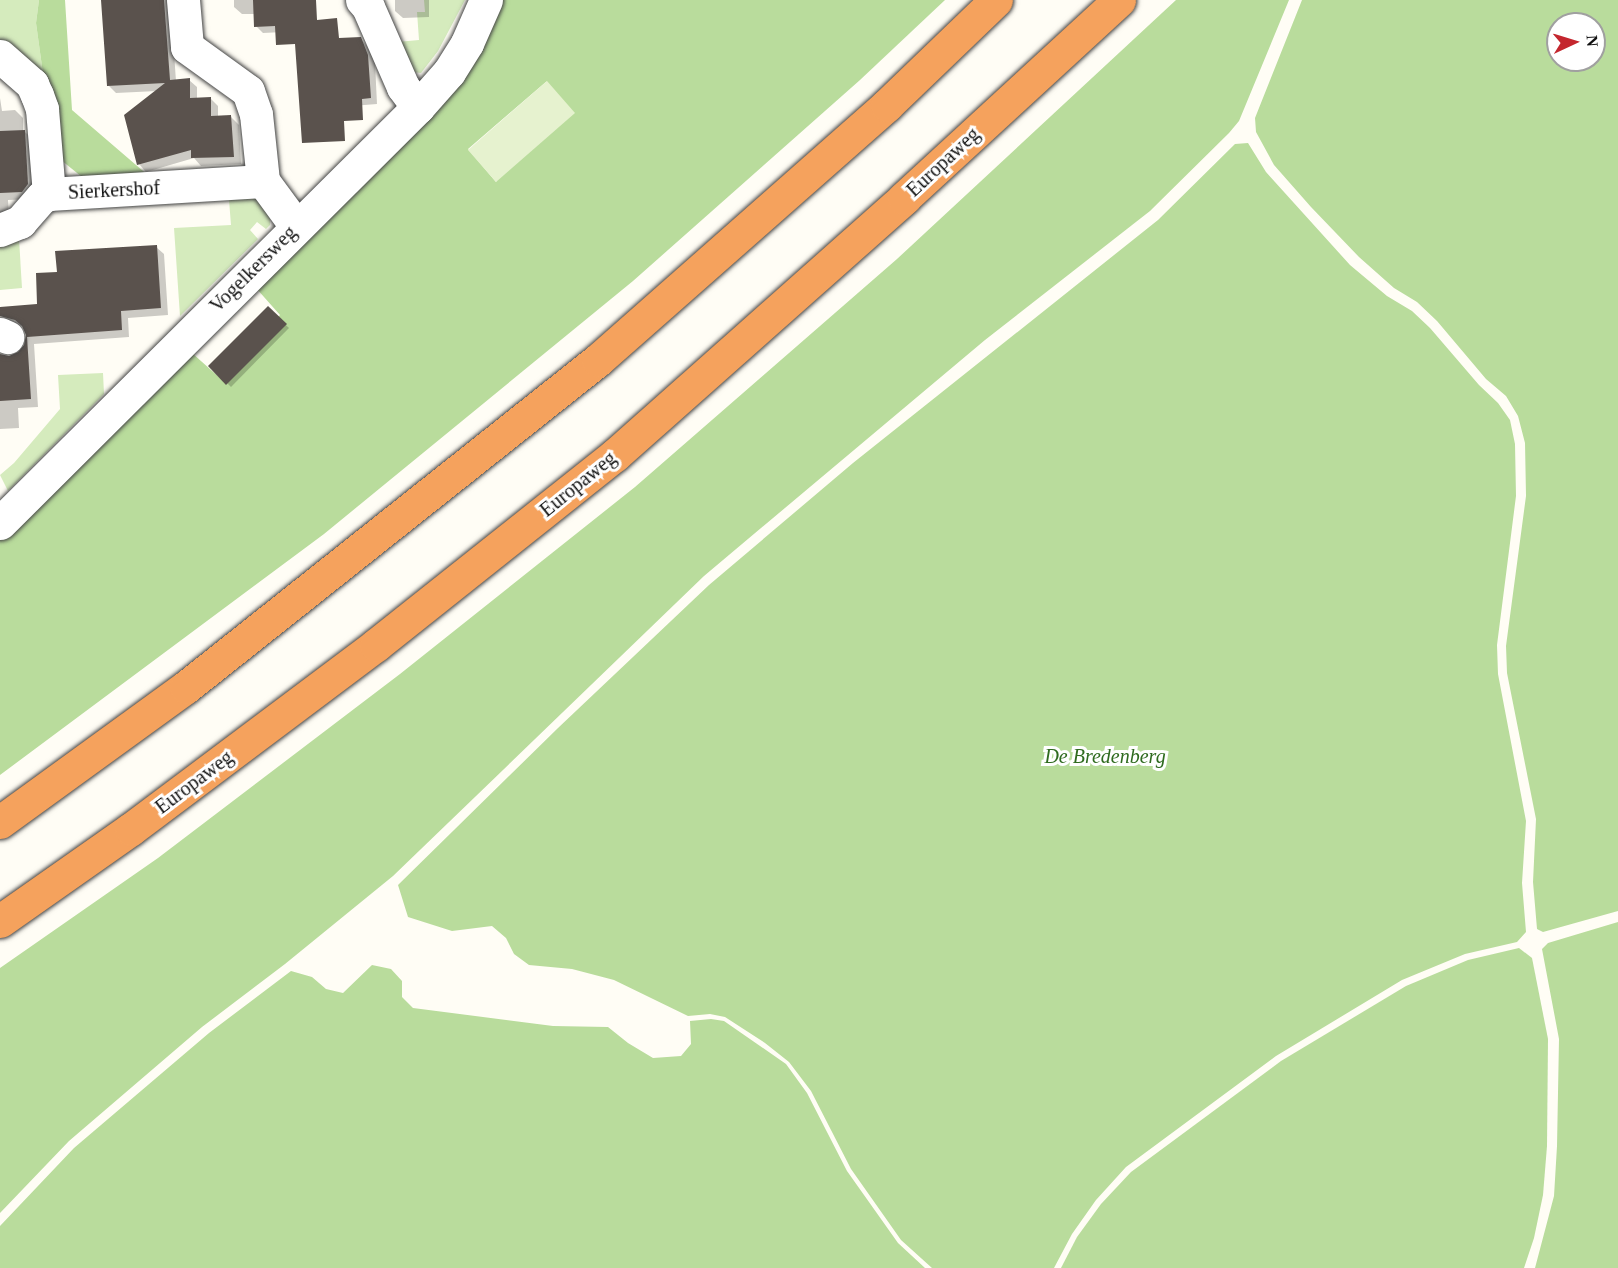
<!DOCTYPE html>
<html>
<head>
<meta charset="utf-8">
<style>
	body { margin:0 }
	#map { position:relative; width:1618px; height:1268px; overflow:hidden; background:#fffdf5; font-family:Georgia,serif }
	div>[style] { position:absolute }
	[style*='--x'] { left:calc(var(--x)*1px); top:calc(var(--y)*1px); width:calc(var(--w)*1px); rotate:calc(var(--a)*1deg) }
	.green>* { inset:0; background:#d5ebbd }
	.forest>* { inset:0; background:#b9dc9c }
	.pitch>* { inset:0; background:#e6f2cf }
	.shadow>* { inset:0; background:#0003 }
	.building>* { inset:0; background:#5a524d }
	.roads { filter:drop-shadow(0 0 2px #444) drop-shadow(0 0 2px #444) }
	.minor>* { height:33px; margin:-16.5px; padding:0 16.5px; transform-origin:16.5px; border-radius:16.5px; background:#fff }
	.highway>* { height:33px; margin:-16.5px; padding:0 16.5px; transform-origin:16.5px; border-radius:16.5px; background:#f5a25d }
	span { translate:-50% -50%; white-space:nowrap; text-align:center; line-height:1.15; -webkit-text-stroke:6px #fff; paint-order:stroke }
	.street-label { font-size:20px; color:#111 }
	.park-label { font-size:20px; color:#2f6b1f; font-style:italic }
	.north { position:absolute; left:1546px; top:12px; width:60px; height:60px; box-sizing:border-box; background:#fff; border:2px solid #a0a0a0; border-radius:50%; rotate:86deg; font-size:16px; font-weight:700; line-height:24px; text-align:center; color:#111 }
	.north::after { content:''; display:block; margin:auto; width:21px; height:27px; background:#c4262e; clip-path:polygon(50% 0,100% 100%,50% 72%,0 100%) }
</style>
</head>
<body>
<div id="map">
	<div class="green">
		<i style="clip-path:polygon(0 0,39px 0,36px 23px,44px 81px,0 42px)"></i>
		<i style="clip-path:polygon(424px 0,465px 0,438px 51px,421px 73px,413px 72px,397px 42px,419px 40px,417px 12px,425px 12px)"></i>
		<i style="clip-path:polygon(233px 194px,256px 198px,270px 215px,270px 225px,266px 229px,257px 222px,250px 230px,258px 239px,180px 316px,174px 228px,231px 225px,229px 200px)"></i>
		<i style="clip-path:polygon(19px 239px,22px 288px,0 290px,0 240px)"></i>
		<i style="clip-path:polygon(103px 373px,104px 394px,8px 491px,0 475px,14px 463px,60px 409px,58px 375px)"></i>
	</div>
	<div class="forest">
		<i style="clip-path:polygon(39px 0,65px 0,72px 110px,150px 177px,82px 177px,61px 160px,44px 81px,36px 23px)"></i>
		<i style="clip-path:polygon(evenodd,497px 0,945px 0,860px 80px,633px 281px,324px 534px,0 775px,0 540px,192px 353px,220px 378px,280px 315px,256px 288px,497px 0,547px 81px,496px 182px,468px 149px,547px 81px)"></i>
		<i style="clip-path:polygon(1176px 0,1289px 0,1239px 121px,1229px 133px,1150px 211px,985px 340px,704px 576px,393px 876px,285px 964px,202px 1027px,69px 1141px,0 1213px,0 968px,158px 858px,400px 674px,635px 487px,897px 259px)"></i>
		<i style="clip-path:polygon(evenodd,1302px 0,1618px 0,1618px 911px,1543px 932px,1537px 929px,1533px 882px,1536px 819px,1507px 673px,1506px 646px,1526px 496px,1525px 443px,1518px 416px,1506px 396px,1486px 379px,1437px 321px,1417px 302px,1394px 288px,1359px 257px,1311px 207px,1274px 165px,1256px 132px,1255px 118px,1302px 0,1558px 24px,1594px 24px,1594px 60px,1558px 60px,1558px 24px)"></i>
		<i style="clip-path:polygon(1248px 143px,1266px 172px,1350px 265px,1387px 296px,1412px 311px,1430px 328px,1479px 385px,1498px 403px,1510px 420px,1515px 444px,1516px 496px,1497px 645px,1498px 674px,1526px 821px,1522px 883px,1526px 932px,1517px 942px,1465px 954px,1402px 980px,1276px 1056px,1126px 1167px,1096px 1200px,1072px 1234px,1054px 1268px,932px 1268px,901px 1240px,851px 1169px,811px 1091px,789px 1062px,765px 1043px,725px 1017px,710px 1014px,688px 1016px,614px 980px,572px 969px,529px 965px,514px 954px,506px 938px,492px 926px,452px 931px,408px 917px,398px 885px,558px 728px,709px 585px,853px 463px,1158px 220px,1235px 144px)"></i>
		<i style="clip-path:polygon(1618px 922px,1618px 1268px,1535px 1268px,1554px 1196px,1557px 1146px,1559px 1039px,1542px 949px,1548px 943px)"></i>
		<i style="clip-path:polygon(1519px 948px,1532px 958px,1548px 1039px,1547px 1146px,1543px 1195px,1534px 1238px,1524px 1268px,1061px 1268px,1077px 1237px,1101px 1204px,1131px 1172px,1281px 1061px,1406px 986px,1468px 960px)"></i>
		<i style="clip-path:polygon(372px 965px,391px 969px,402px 981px,402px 997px,413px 1008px,553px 1026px,608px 1027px,628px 1043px,653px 1058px,681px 1056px,691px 1044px,690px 1021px,711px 1019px,724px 1021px,786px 1064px,807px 1093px,847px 1171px,898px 1243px,925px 1268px,0 1268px,0 1226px,74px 1148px,209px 1033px,291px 971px,312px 977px,326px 989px,343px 993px)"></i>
	</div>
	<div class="pitch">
		<i style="clip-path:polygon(547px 81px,575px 113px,496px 182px,468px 150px)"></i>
	</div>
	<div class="shadow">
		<i style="clip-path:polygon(103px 0,175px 0,171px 10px,176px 81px,189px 80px,197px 87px,197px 99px,210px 98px,218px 106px,218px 118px,231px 117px,239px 125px,241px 164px,201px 166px,194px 158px,146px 172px,139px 164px,157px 91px,116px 93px,108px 85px)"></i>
		<i style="clip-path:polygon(234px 0,302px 0,304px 31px,263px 33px,256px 26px,255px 14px,242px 14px,234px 7px)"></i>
		<i style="clip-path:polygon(395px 0,429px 0,429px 17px,403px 18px,395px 11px)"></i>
		<i style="clip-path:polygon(360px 38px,367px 46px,375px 63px,377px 104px,352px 106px)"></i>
		<i style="clip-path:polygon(0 98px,2px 111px,15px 110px,23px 118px,23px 130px,32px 139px,35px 192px,30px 199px,8px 200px,9px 216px,0 220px)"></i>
		<i style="clip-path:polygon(156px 247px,164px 254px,168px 315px,128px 318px,129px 337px,34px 344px,38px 407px,18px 408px,19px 428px,0 429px,0 360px,20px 353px,26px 344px,27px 334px,24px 327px,9px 323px,1px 315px,39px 305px,58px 273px)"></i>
		<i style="clip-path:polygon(268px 308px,289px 328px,231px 387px,210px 366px)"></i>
	</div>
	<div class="building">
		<i style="clip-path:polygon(101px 0,164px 0,170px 80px,190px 78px,190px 98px,211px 97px,211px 116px,231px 115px,234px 157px,191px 158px,191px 150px,137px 165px,124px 115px,165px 83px,107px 86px)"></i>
		<i style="clip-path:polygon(253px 0,316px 0,317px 20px,337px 18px,339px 38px,361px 37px,368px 55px,371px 98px,362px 99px,363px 120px,344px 121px,345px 141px,302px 143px,295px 44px,276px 45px,275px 26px,254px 27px)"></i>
		<i style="clip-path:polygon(25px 130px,28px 184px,22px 192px,0 193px,0 131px)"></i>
		<i style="clip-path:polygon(157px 245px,161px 308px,121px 311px,122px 330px,27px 337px,31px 399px,0 401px,0 354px,9px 356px,18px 352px,24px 345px,26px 335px,22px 326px,15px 320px,0 316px,0 307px,37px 304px,36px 273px,57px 272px,55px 251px)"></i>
		<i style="clip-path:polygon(268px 306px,287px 324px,226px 385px,208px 366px)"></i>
	</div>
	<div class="roads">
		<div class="minor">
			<i style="--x:183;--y:0;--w:47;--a:85.1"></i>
			<i style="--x:187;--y:47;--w:75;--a:35.8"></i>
			<i style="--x:248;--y:91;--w:24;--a:71"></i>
			<i style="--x:256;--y:114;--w:67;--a:84"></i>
			<i style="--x:263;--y:181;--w:56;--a:53.7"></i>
			<i style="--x:362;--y:0;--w:9;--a:49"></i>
			<i style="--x:368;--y:7;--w:87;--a:66.4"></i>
			<i style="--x:403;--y:87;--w:25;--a:53"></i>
			<i style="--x:0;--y:56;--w:43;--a:41.2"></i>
			<i style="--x:32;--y:84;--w:12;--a:66"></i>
			<i style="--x:37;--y:95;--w:15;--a:70"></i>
			<i style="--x:42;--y:109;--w:85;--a:85.3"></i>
			<i style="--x:49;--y:194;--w:214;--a:-3.5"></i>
			<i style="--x:0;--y:230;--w:22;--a:-22"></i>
			<i style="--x:20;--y:222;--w:33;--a:-49"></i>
			<i style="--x:42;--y:197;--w:8;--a:-23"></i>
			<i style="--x:0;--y:334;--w:8;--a:23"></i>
			<i style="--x:0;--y:523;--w:590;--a:-44.86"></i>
			<i style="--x:418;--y:107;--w:47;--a:-48.5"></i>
			<i style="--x:449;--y:72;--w:34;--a:-58"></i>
			<i style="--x:467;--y:43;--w:47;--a:-66.2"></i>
		</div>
		<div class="highway">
			<i style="--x:0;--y:822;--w:230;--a:-36"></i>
			<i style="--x:186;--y:687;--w:526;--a:-38.44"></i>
			<i style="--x:598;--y:360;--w:385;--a:-41.4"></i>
			<i style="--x:887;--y:105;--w:151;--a:-43.9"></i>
			<i style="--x:0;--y:921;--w:160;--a:-35.1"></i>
			<i style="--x:131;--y:829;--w:306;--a:-36.9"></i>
			<i style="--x:376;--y:645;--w:305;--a:-38.5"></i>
			<i style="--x:615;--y:455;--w:387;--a:-41.6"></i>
			<i style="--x:904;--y:198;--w:292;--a:-42.6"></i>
		</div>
	</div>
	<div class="street-label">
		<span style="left:943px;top:162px;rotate:-43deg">Europaweg</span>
		<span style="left:114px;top:190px;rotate:-3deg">Sierkershof</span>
		<span style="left:253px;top:269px;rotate:-45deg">Vogelkersweg</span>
		<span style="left:578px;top:484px;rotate:-39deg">Europaweg</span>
		<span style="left:194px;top:782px;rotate:-37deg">Europaweg</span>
	</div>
	<div class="park-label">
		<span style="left:1105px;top:756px">De Bredenberg</span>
	</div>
	<div class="north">N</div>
</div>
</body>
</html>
